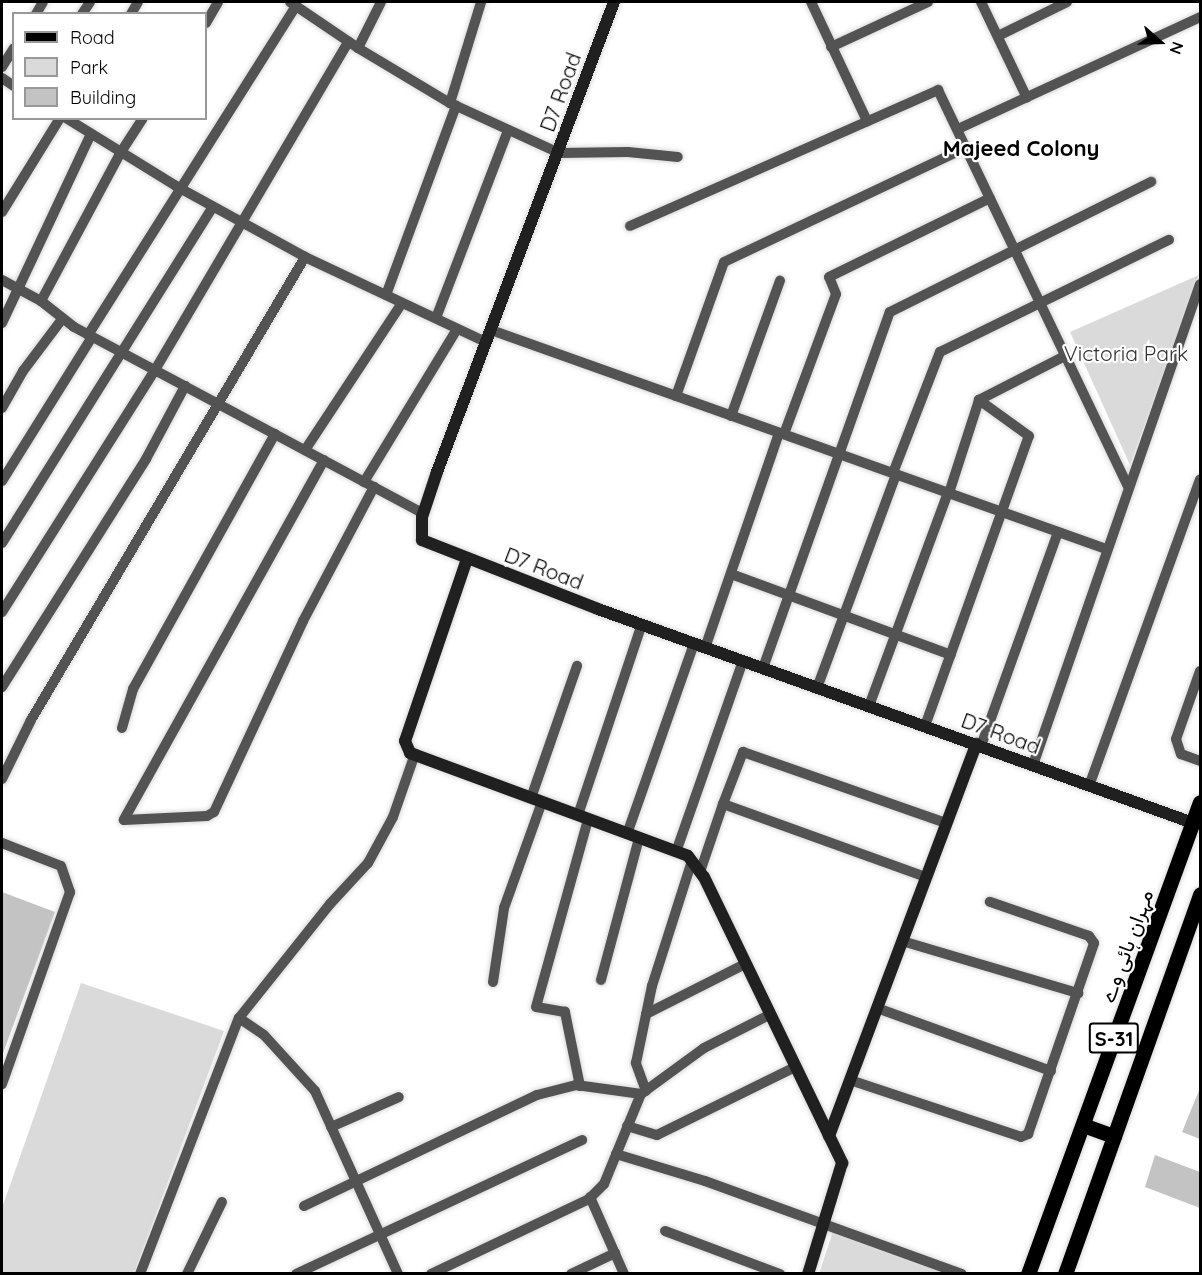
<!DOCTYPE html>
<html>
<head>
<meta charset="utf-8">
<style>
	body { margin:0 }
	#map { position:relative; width:1202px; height:1275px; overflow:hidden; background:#fff; font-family:Quicksand,Vazirmatn,sans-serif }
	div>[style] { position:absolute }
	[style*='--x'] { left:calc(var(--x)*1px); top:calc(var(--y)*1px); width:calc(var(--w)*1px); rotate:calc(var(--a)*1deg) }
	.green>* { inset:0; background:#dadada }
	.building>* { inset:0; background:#c3c3c3 }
	.roads { filter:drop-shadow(0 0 2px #dbdbdb) drop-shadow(0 0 2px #dbdbdb) }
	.street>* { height:10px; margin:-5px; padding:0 5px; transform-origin:5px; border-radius:5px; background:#535353 }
	.secondary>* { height:12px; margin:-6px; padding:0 6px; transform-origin:6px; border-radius:6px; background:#202020 }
	.primary>* { height:15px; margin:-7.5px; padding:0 7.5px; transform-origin:7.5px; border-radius:7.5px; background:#000 }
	span { translate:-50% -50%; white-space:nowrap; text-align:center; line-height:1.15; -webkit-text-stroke:4.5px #fff; paint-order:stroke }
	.shield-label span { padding:2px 4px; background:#fff; border:2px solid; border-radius:4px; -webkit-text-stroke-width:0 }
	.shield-label { font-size:20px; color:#000; font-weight:700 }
	.street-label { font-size:21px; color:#000 }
	.park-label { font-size:21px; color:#313131 }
	.neighbourhood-label { font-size:22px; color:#000; font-weight:700 }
	.frame { position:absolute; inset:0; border:3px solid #000; pointer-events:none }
	.legend { position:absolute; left:12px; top:12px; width:195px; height:108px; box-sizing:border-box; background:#fff; border:2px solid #999; margin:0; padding:8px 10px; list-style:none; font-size:18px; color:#000 }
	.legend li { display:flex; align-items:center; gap:12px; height:30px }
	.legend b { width:30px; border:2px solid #999 }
	.north { position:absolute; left:1130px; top:12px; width:60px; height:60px; -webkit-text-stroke:4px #fff; paint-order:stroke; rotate:110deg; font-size:16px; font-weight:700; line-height:24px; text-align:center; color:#000 }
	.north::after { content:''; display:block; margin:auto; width:21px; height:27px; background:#000; clip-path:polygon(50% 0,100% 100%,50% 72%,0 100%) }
</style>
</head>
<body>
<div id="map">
	<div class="green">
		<i style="clip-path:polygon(1199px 275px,1130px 465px,1070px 332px)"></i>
		<i style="clip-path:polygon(81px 983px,224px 1031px,134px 1273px,2px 1273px,2px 1208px)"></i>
		<i style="clip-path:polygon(833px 1231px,956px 1274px,819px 1274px)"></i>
	</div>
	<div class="building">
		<i style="clip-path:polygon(2px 892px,55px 912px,2px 1056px)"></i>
		<i style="clip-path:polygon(1200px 1088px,1200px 1139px,1182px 1132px)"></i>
		<i style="clip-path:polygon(1155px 1155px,1200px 1172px,1200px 1208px,1145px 1187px)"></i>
	</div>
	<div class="roads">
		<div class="street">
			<i style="--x:290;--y:2;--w:82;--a:34.1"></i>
			<i style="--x:358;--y:48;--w:107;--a:30.9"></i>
			<i style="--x:450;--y:103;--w:120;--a:24.6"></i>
			<i style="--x:559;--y:153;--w:69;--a:-0.8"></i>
			<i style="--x:628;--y:152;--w:50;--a:5.7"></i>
			<i style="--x:811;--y:2;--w:132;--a:64.8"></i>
			<i style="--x:981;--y:2;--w:106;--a:64.4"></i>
			<i style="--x:36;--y:14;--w:14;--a:-60"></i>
			<i style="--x:82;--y:14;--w:14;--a:-56"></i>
			<i style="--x:131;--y:14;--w:14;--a:-60"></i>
			<i style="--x:206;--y:23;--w:24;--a:-60"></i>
			<i style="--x:998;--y:36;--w:77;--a:-26.2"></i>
			<i style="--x:831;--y:47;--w:107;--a:-24.9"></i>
			<i style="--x:358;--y:48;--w:51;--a:-63.4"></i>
			<i style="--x:2;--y:67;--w:22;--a:-58"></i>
			<i style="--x:2;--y:78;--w:14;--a:34"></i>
			<i style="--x:450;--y:103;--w:106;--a:-72.9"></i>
			<i style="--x:66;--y:118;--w:129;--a:31.7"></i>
			<i style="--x:176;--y:186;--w:147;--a:28.8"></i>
			<i style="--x:305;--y:257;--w:200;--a:25.2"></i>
			<i style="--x:958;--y:129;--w:267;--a:-24.8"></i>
			<i style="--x:2;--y:212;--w:110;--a:-58.3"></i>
			<i style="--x:630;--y:226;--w:337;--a:-23.8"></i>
			<i style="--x:938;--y:90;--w:439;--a:64.4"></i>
			<i style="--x:2;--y:280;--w:44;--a:28.3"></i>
			<i style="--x:41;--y:301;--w:42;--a:38.2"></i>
			<i style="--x:74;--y:327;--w:395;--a:28.1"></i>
			<i style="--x:386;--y:295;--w:202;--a:-69.7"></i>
			<i style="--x:41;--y:301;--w:169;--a:-61.8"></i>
			<i style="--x:121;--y:152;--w:40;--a:-57.1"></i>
			<i style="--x:436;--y:318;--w:201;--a:-69"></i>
			<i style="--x:2;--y:323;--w:209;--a:-64.8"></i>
			<i style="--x:491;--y:330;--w:653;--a:19.6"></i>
			<i style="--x:88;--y:335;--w:389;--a:-57.7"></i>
			<i style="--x:676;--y:396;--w:142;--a:-70.3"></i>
			<i style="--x:724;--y:262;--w:269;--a:-25.3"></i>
			<i style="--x:2;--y:408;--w:43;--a:-60.4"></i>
			<i style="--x:23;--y:371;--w:66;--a:-53"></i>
			<i style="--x:731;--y:416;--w:144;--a:-70.1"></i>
			<i style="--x:784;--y:434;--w:149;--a:-69.6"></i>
			<i style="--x:836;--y:294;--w:18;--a:-112"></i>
			<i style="--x:829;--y:277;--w:179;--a:-26.1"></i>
			<i style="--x:305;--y:450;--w:176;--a:-56.6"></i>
			<i style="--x:324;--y:460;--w:412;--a:119.1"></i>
			<i style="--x:124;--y:820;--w:83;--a:-2.8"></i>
			<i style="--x:207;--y:816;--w:8;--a:-30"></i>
			<i style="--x:214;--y:812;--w:211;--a:-65"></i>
			<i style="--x:303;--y:621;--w:152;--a:-62.1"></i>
			<i style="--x:893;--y:473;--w:130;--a:-68.8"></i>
			<i style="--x:940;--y:352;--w:255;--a:-26.1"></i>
			<i style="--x:2;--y:481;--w:170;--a:-58"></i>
			<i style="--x:364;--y:482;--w:179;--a:-58.7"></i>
			<i style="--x:949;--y:493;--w:98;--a:-72.1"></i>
			<i style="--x:979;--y:400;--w:97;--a:-27.1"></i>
			<i style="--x:2;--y:543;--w:397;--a:-57.9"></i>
			<i style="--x:731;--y:574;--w:234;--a:20.2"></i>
			<i style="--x:2;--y:612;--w:286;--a:-57.7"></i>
			<i style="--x:155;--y:370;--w:381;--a:-59.5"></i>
			<i style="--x:705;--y:648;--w:227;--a:-71"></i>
			<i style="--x:763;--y:668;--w:378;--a:-70.4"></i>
			<i style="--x:890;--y:312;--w:292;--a:-26.5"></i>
			<i style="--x:1200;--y:671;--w:72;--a:109.4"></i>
			<i style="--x:1176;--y:739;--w:16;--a:72"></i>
			<i style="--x:1181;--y:754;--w:20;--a:20"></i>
			<i style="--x:2;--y:687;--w:270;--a:-57.7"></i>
			<i style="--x:146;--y:459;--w:83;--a:-61.9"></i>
			<i style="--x:817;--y:688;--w:228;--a:-69.7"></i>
			<i style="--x:869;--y:706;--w:228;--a:-69.7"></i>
			<i style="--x:925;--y:726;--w:308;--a:-70.3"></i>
			<i style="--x:1029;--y:436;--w:62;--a:-144.2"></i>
			<i style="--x:122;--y:728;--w:41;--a:-74.2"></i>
			<i style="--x:133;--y:689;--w:292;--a:-60.9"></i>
			<i style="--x:981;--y:746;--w:227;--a:-70.2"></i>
			<i style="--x:1033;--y:765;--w:509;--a:-70.85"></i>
			<i style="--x:2;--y:779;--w:66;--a:-63.8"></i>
			<i style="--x:31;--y:720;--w:538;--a:-59.38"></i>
			<i style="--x:1089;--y:786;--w:326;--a:-70.1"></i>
			<i style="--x:531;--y:798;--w:140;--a:-70.8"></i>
			<i style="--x:723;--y:804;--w:56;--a:-69"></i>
			<i style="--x:743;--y:752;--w:215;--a:19.3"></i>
			<i style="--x:578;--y:815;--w:201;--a:-71.5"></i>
			<i style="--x:627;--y:834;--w:201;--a:-70.6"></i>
			<i style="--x:2;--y:843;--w:63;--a:21.3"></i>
			<i style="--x:61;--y:866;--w:28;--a:71"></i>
			<i style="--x:70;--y:892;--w:204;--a:109.5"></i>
			<i style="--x:676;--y:852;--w:202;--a:-70.7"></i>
			<i style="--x:700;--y:872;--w:72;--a:-71.3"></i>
			<i style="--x:723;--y:804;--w:216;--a:19.8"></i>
			<i style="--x:902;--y:941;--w:184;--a:16.5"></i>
			<i style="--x:601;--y:980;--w:147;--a:-75"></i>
			<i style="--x:493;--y:982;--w:75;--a:-81.5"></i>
			<i style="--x:504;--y:908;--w:113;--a:-70.3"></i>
			<i style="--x:877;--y:1008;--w:185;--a:19.9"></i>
			<i style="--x:646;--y:1014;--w:111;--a:-26.8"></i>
			<i style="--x:239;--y:1018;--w:30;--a:34"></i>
			<i style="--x:264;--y:1035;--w:76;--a:47.7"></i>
			<i style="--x:315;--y:1091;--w:201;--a:65.6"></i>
			<i style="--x:850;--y:1080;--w:180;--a:18.4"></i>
			<i style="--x:1021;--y:1137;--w:8;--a:-23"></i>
			<i style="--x:1028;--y:1134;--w:202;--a:-70.9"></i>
			<i style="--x:1094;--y:943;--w:9;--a:-126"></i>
			<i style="--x:1089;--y:936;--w:105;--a:-161"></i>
			<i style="--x:580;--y:1086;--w:76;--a:-101.5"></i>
			<i style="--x:565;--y:1012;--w:29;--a:-170"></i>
			<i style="--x:536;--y:1007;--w:195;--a:-74.5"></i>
			<i style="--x:646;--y:1091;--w:30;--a:-110"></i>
			<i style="--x:636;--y:1063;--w:79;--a:-78.3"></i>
			<i style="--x:652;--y:986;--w:131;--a:-72.3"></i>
			<i style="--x:627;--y:1126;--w:31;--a:17"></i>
			<i style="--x:657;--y:1135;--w:154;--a:-26.2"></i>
			<i style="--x:331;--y:1127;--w:74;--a:-23.8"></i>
			<i style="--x:616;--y:1154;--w:93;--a:16.9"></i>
			<i style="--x:705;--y:1181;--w:273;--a:19.9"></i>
			<i style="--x:590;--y:1197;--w:84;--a:66.2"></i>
			<i style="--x:304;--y:1206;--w:258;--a:-25.5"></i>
			<i style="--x:537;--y:1095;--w:40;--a:-14.4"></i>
			<i style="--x:576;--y:1085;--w:66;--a:7.9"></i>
			<i style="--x:641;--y:1094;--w:78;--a:-36.1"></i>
			<i style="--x:704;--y:1048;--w:73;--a:-26.9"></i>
			<i style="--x:665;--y:1231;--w:123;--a:20.5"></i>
			<i style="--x:140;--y:1274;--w:274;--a:-68.9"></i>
			<i style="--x:239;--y:1018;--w:146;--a:-51.4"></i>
			<i style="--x:330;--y:904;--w:56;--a:-47.2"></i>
			<i style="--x:368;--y:863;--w:52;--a:-61.5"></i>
			<i style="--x:393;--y:817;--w:67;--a:-70.8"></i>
			<i style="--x:187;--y:1274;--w:80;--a:-64.1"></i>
			<i style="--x:296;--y:1274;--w:316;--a:-25.1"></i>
			<i style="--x:431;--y:1274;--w:175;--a:-25.4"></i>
			<i style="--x:589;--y:1199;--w:21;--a:-45"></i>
			<i style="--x:604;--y:1184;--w:97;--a:-67.7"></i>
			<i style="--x:571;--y:1274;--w:49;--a:-25.5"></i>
		</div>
		<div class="secondary">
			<i style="--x:614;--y:2;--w:502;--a:110.64"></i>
			<i style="--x:437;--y:472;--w:47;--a:108.4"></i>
			<i style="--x:422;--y:517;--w:23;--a:90"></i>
			<i style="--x:422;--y:540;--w:189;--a:21.4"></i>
			<i style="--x:598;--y:609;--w:632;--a:19.78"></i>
			<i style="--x:467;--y:559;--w:192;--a:108.8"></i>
			<i style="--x:405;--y:741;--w:13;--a:67"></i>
			<i style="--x:410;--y:753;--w:296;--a:20.3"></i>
			<i style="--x:688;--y:856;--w:26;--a:53"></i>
			<i style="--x:704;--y:877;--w:318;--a:64.2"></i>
			<i style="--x:842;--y:1163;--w:116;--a:107"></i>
			<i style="--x:829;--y:1136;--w:419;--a:-69.4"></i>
		</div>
		<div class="primary">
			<i style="--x:1083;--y:1125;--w:33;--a:20"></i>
			<i style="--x:1028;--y:1274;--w:502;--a:-69.98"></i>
			<i style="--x:1065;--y:1274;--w:403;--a:-70.4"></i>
		</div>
	</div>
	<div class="shield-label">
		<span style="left:1114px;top:1038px">S-31</span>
	</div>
	<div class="street-label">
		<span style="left:560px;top:92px;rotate:-70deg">D7 Road</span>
		<span style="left:544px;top:568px;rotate:21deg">D7 Road</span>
		<span style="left:1001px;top:733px;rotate:20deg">D7 Road</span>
		<span style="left:1126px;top:946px;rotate:-70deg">مہران ہائی وے</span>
	</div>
	<div class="park-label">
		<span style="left:1126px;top:353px">Victoria Park</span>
	</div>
	<div class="neighbourhood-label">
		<span style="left:1021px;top:149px">Majeed Colony</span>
	</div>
	<div class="frame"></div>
	<ul class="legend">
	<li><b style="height:8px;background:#000"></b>Road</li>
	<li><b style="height:16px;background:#dadada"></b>Park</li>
	<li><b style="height:16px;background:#c3c3c3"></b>Building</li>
	</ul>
	<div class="north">N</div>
</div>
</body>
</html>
